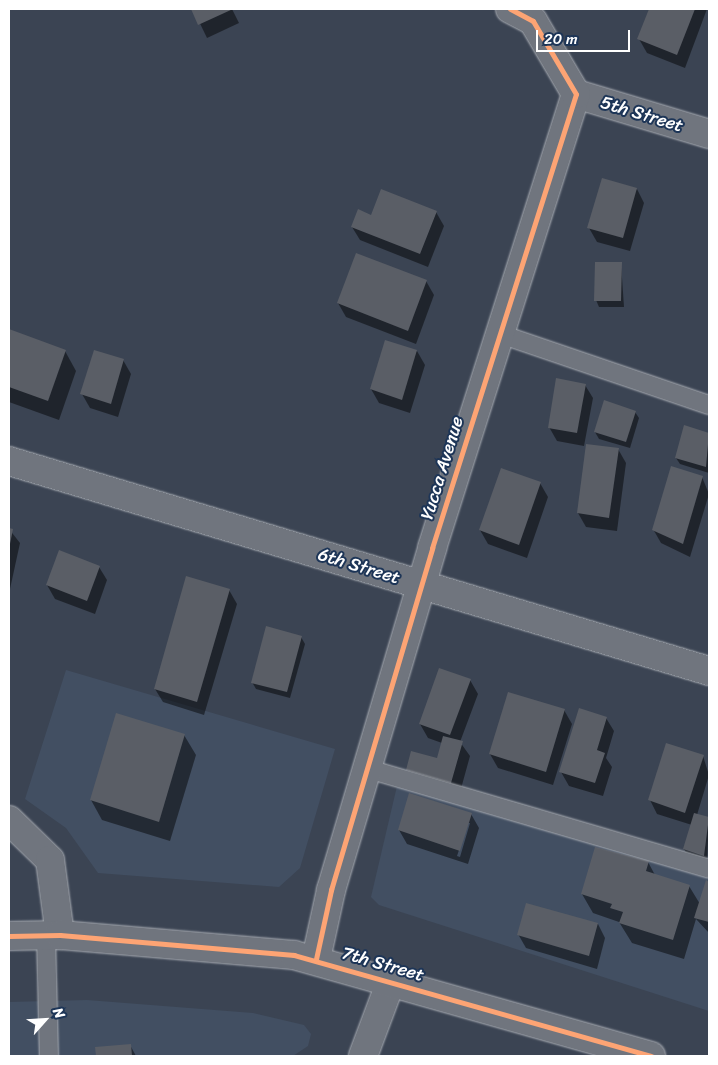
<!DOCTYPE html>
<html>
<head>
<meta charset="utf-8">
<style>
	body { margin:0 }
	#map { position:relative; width:718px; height:1065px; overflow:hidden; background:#3b4453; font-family:Sriracha,sans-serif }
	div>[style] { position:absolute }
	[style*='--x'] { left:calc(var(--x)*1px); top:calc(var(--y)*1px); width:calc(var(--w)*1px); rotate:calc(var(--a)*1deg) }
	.built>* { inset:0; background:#424f62 }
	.shadow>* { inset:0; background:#0007 }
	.building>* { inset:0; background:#5a5e66 }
	.roads { filter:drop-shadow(0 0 1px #a7abb2) drop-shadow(0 0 1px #a7abb2) }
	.lane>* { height:18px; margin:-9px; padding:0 9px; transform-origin:9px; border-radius:9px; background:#70757e }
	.street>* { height:28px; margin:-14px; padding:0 14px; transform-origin:14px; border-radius:14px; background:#70757e }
	.secondary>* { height:28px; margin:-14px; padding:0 14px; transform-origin:14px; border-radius:14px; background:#70757e }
	.cycleway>* { height:5px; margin:-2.5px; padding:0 2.5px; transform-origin:2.5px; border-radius:2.5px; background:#fda474 }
	span { translate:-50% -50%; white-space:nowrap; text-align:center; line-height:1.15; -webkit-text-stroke:4px #1d3557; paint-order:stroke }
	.street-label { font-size:18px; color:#fff }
	.frame { position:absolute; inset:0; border:10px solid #fff; pointer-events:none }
	.north { position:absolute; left:20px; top:995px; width:50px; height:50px; -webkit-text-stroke:4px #1d3557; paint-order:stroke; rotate:64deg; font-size:14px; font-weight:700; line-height:20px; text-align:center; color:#fff }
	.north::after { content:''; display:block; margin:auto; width:18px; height:22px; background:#fff; clip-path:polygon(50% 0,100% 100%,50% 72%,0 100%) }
	.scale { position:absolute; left:536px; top:30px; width:94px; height:22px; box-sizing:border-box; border:2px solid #fff; border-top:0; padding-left:6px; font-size:15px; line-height:18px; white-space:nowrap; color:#fff; -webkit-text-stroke:4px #1d3557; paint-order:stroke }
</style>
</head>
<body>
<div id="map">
	<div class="built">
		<i style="clip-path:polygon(66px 670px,335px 749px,300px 868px,279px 887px,98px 873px,66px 828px,25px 799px)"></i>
		<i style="clip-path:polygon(397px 786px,709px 878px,709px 1011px,379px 905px,371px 897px)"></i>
		<i style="clip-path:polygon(87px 1000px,253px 1013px,304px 1025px,311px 1034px,308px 1046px,293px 1056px,9px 1056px,9px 1002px)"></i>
	</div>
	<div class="shadow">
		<i style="clip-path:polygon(193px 9px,232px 9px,239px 23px,207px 38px)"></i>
		<i style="clip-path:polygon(650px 9px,707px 9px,685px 68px,647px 53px,639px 39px)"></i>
		<i style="clip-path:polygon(637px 189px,644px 203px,630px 251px,597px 242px,589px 228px)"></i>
		<i style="clip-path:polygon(436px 212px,444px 226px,428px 267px,360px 240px,352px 227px,372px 216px)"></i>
		<i style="clip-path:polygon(621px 263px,624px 307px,599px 307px,596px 300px)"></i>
		<i style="clip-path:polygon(426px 281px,434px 295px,416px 344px,346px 317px,338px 303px)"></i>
		<i style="clip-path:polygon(9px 331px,65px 351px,76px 371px,59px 420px,9px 402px)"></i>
		<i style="clip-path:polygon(417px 351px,425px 365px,410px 413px,379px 403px,371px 389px)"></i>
		<i style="clip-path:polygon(123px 360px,131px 374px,118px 417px,90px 408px,82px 394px)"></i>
		<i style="clip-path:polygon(585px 385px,593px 398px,584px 446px,557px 441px,549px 427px)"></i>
		<i style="clip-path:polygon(635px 412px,639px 418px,630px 448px,599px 439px,595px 432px)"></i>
		<i style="clip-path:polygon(685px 427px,709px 434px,709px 473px,680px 464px,676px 458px)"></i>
		<i style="clip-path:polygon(618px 449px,626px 463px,617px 531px,586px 527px,578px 513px)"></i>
		<i style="clip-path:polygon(702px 477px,709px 494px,690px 557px,661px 543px,653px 529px)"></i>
		<i style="clip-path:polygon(540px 483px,548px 497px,527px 558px,488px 544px,480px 530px)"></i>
		<i style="clip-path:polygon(9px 529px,20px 543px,10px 589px,9px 589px)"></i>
		<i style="clip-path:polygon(99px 567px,107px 580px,95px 614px,55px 599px,47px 585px)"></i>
		<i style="clip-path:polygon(229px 590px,237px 604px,204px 715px,163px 702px,155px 689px)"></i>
		<i style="clip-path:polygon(301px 637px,305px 644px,290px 698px,256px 689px,252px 682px)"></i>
		<i style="clip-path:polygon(470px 680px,478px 694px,460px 742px,470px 756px,459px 796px,415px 783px,407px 770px,437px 760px,442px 743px,428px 738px,420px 724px)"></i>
		<i style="clip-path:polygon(564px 710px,572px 724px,553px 785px,498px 768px,490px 754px)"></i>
		<i style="clip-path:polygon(606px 718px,614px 731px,606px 758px,612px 767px,603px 796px,569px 786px,561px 772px)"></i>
		<i style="clip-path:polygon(184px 735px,196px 755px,170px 841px,102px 820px,91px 800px)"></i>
		<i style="clip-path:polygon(703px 756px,709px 775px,697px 815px,709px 819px,707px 862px,688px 856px,684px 849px,692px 825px,657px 814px,650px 800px)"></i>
		<i style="clip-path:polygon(evenodd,471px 814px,479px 828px,468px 864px,407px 844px,399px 830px,471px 814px,468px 823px,470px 823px,460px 857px,457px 856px,468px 823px)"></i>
		<i style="clip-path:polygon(648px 862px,655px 875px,689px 886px,700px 904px,709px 883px,709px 933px,696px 919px,684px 959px,632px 943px,619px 922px,593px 913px,582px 894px)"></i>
		<i style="clip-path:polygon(598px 924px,605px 938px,597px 969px,526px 948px,518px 934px)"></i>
		<i style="clip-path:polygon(130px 1045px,136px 1056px,97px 1056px,96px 1048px)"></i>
	</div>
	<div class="building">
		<i style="clip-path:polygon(191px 9px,233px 9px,198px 25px)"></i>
		<i style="clip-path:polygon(649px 9px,695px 9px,677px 55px,637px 39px)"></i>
		<i style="clip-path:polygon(602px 178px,637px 188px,623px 238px,587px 228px)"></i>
		<i style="clip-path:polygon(381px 189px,437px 211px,420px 254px,351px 227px,358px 209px,371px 215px)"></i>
		<i style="clip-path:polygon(356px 253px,427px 280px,408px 331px,337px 303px)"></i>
		<i style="clip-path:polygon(595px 262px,622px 262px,621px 301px,594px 301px)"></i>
		<i style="clip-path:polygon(9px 329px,66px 350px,48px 401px,9px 387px)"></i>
		<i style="clip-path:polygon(385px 340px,417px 350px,402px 400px,370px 389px)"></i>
		<i style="clip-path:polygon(94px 350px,124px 359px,111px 404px,80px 394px)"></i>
		<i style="clip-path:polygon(556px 378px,586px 384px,577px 433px,548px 428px)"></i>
		<i style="clip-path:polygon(604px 400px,636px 411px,626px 442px,594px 432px)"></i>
		<i style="clip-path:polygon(684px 425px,709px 433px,706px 467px,675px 458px)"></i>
		<i style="clip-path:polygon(586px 444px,619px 448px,609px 518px,577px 513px)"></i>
		<i style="clip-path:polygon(671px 466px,703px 476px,683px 544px,652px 530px)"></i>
		<i style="clip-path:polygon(501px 468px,541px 482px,519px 545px,479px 530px)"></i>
		<i style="clip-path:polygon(9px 528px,13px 529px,10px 544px,9px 544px)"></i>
		<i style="clip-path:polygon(59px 550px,100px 566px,87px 601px,46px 585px)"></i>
		<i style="clip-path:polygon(186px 576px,230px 589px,197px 702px,154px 689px)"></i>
		<i style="clip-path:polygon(266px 626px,302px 636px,287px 692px,251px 683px)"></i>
		<i style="clip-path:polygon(439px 668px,471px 679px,450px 735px,419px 724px)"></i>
		<i style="clip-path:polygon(508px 692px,565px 709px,546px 772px,489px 754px)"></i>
		<i style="clip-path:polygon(579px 708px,607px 717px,597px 750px,605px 753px,595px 783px,559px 772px)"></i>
		<i style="clip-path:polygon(116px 713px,185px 734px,159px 822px,90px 800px)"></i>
		<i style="clip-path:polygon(443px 736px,463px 741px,451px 783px,406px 770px,411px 751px,437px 758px)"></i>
		<i style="clip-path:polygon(666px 743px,704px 755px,685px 813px,648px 800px)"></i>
		<i style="clip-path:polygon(409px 793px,472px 813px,460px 851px,398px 830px)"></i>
		<i style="clip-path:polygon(694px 813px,709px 817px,704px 856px,683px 849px)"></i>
		<i style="clip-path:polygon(595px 847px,649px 861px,646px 871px,690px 885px,673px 940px,619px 923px,623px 912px,610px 908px,612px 904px,581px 894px)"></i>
		<i style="clip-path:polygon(706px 880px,709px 882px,709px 922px,694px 918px)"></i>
		<i style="clip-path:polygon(526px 903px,598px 923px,589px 956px,517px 935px)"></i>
		<i style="clip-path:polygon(131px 1044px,132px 1056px,96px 1056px,95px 1047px)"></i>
	</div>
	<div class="roads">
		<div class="lane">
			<i style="--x:497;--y:333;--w:224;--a:18.8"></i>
			<i style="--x:368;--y:769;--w:355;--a:16.3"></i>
			<i style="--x:46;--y:935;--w:121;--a:88.6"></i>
		</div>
		<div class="street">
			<i style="--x:576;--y:94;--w:139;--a:16.7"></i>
			<i style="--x:9;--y:820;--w:57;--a:44.3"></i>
			<i style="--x:50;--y:860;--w:76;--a:82.4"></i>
			<i style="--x:316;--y:959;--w:71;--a:-77.7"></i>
			<i style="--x:331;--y:890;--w:357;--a:-73.5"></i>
			<i style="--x:432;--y:548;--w:476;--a:-72.4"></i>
			<i style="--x:576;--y:94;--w:85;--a:-120.5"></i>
			<i style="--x:533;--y:21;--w:26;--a:-152"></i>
			<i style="--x:363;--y:1056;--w:80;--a:-69.5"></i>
		</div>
		<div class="secondary">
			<i style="--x:9;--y:461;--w:731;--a:16.7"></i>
			<i style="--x:9;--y:936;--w:51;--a:-1.1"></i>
			<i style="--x:60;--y:935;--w:235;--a:4.9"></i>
			<i style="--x:294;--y:955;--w:371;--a:15.8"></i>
		</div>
	</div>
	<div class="cycleway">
		<i style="--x:9;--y:936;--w:51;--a:-1.1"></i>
		<i style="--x:60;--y:935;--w:235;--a:4.9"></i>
		<i style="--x:294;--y:955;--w:371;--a:15.8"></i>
		<i style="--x:316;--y:959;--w:71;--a:-77.7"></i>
		<i style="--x:331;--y:890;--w:357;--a:-73.5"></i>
		<i style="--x:432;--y:548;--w:476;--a:-72.4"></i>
		<i style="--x:576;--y:94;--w:85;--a:-120.5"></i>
		<i style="--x:533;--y:21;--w:26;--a:-152"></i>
	</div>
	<div class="street-label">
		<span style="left:642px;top:114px;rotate:17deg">5th Street</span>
		<span style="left:442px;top:468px;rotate:-73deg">Yucca Avenue</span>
		<span style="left:359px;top:566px;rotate:17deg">6th Street</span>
		<span style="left:383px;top:964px;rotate:16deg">7th Street</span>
	</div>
	<div class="frame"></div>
	<div class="north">N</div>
	<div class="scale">20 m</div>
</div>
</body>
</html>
